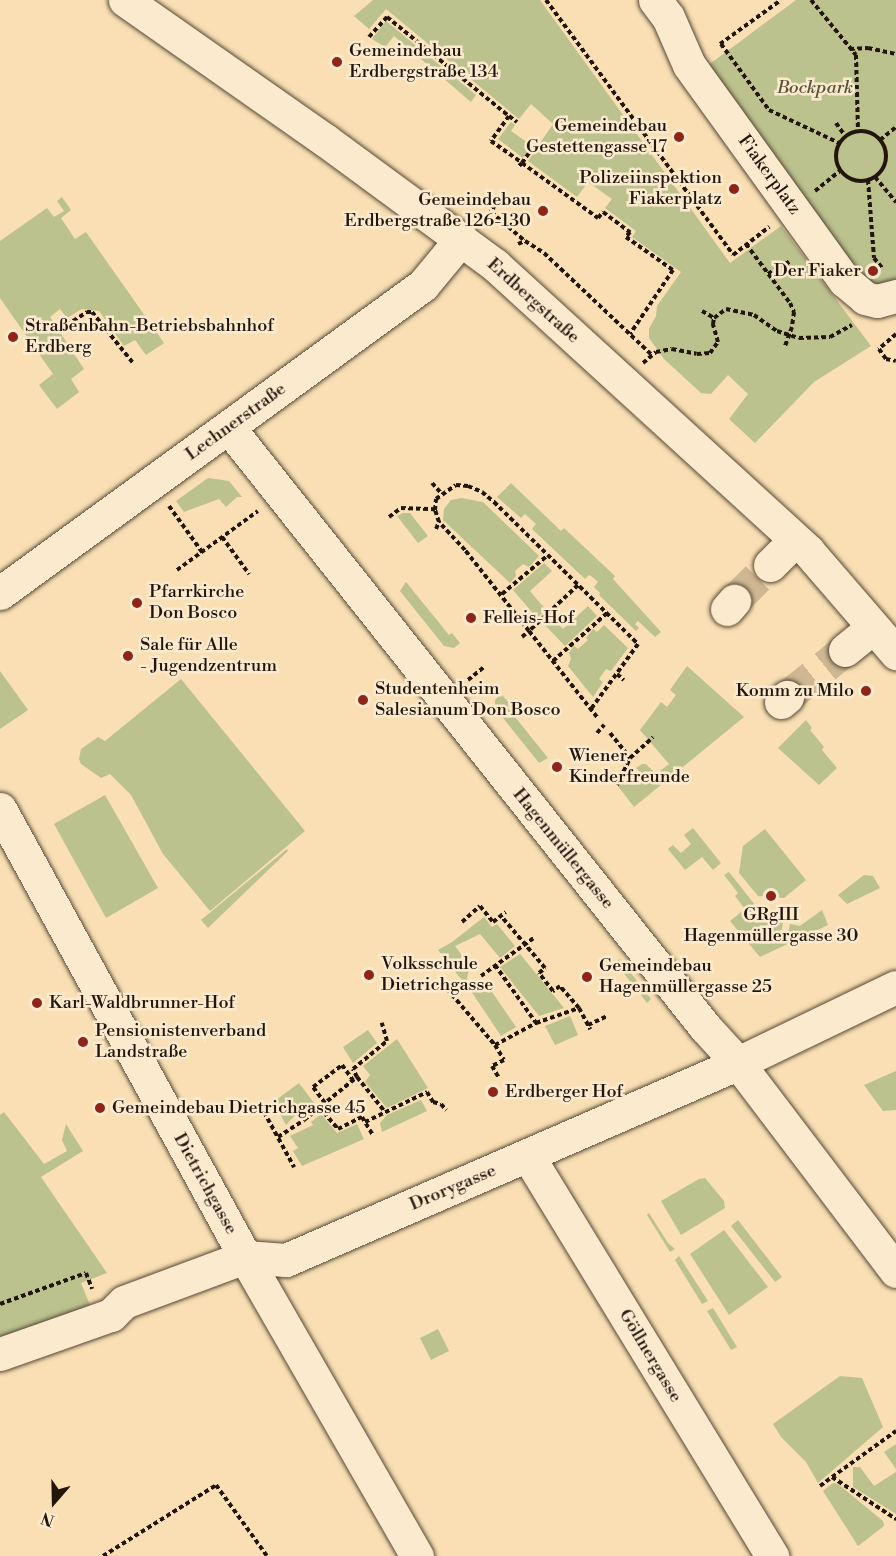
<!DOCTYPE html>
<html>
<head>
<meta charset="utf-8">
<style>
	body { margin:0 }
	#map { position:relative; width:896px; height:1556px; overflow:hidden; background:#f9dfb3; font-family:"Libre Bodoni",serif }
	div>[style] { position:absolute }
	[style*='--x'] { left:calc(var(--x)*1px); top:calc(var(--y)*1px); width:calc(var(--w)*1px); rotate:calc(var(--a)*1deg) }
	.green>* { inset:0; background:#bbc28e }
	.minor-tunnel>* { height:33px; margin-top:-16.5px; transform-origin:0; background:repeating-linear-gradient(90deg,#ceb792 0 33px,transparent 0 49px) }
	.path>* { height:4px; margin-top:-2px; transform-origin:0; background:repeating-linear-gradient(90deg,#21150c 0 4.5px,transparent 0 7.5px) }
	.path>.ring { margin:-2px; padding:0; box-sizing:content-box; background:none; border:4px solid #21150c; border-radius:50% }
	.roads { filter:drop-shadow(0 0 2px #574836) drop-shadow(0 0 2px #574836) }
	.minor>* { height:33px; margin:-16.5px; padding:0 16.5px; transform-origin:16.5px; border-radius:16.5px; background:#fbeace }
	.dots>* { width:16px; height:16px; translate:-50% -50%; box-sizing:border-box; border:3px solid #fbeace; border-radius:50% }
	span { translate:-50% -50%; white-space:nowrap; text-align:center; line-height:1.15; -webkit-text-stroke:5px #fbeace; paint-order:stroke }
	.poi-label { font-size:18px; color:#21150c }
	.left { translate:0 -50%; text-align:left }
	.right { translate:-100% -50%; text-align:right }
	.park-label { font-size:18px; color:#57523a; font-style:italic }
	.street-label { font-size:18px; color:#21150c }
	.north { position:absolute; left:24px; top:1472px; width:60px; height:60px; -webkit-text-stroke:4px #fbeace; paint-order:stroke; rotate:200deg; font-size:16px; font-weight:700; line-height:24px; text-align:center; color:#21150c }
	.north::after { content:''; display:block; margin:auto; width:21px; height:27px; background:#21150c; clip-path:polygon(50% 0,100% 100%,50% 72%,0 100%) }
</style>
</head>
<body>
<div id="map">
	<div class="green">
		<i style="clip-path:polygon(373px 0,540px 0,730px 263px,781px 226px,871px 346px,814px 382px,755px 443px,729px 419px,748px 394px,728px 375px,711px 394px,701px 393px,664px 359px,649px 338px,649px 329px,656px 316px,657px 306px,681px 272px,632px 237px,636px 231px,605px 208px,612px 199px,588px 182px,577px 197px,528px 161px,553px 124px,531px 104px,519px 119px,386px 9px,369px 29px,354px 16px)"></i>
		<i style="clip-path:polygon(796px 0,896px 0,896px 284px,870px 288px,703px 69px)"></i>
		<i style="clip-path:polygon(386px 21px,476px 95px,471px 102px,394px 36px,385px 47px,372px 39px)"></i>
		<i style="clip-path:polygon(511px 122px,515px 125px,511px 131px,531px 145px,523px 158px,498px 139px)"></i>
		<i style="clip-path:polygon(62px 197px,71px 210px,61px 218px,75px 239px,86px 232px,164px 343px,146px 355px,135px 340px,124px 346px,99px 311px,82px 309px,67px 318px,60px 309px,50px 317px,84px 369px,71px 379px,79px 392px,57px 409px,39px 385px,53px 374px,0 298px,0 241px,47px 208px,54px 217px,64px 211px,57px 201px)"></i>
		<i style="clip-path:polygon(208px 478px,229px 481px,242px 497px,237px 497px,226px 507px,219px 499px,184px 512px,176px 501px)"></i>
		<i style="clip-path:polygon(511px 483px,561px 531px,564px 528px,615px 576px,613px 579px,661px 632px,655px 637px,638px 621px,635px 624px,639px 628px,636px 631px,599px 595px,600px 593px,594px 587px,598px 582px,591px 576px,589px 575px,585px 579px,532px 529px,536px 524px,525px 514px,521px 518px,497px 497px)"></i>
		<i style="clip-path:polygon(461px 498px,483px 502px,539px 556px,529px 567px,523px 564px,515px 571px,516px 576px,510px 583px,443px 520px,444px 509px,451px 500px)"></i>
		<i style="clip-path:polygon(403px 513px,410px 513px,428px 536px,418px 543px,397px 516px)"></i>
		<i style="clip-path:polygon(544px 563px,552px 571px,530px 591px,546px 610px,537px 618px,513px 590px)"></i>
		<i style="clip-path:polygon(406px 582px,449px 635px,452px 633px,460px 643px,454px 648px,444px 646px,400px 591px)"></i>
		<i style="clip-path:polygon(588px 606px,597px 616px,565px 646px,542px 622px,550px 616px,563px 629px)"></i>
		<i style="clip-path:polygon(604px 625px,628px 648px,611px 671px,606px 669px,599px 679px,603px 682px,593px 697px,568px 666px,571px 659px,569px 653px,574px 646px,578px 649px,588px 640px,586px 638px,593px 629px,597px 632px)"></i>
		<i style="clip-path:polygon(687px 666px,744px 717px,634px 807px,617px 785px,624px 779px,628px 782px,640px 772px,636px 768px,642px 764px,646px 764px,656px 774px,669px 764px,640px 730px,661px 702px,667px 707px,676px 695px,670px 690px)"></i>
		<i style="clip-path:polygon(0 671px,28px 710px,0 729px)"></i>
		<i style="clip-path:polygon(181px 679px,305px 831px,210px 911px,163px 854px,131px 795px,110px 774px,101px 778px,81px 764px,79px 759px,81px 749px,98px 737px,105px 741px)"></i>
		<i style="clip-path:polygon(501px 694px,510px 704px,507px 707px,548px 758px,539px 763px,495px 708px,495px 700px)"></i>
		<i style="clip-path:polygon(806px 720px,812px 728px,810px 730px,824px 747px,822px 750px,837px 768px,819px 785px,778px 748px)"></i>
		<i style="clip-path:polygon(105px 795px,158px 888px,106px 918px,54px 824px)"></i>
		<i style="clip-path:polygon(693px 828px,721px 863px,713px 870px,702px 857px,685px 870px,668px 849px,673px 845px,681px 853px,691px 844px,684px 835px)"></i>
		<i style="clip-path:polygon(765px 829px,806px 880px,784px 898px,758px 896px,739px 873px,743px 846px)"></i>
		<i style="clip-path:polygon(287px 849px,288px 851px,208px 928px,201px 920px)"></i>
		<i style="clip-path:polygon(729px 872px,767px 920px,783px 923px,781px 932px,788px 933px,790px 924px,800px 926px,822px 910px,828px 925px,760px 957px,730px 921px,745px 909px,735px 896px,738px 893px,724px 875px)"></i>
		<i style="clip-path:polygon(864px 875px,873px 876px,880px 888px,847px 904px,838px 895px)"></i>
		<i style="clip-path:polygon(484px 917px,492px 927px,497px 924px,515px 946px,500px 958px,480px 934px,455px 946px,472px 969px,468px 973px,466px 985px,438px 950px,452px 942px)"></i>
		<i style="clip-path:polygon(520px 954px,564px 1008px,539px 1016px,500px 967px)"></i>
		<i style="clip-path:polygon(620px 959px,651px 999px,647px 1003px,615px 962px)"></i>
		<i style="clip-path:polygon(490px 989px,516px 1027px,501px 1036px,471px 991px,485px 992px)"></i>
		<i style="clip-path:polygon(570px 1016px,578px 1035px,555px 1045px,545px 1026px)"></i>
		<i style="clip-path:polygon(368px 1030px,377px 1043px,353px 1063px,343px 1047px)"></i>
		<i style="clip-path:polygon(397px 1039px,428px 1088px,387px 1108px,365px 1082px,370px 1075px,363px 1066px)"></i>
		<i style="clip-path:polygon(896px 1071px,896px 1110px,883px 1111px,864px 1085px)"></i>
		<i style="clip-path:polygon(299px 1083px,314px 1103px,304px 1111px,302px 1108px,286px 1125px,280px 1114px,274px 1116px,269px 1105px)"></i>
		<i style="clip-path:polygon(421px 1100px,427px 1111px,382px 1132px,380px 1123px,387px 1115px)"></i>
		<i style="clip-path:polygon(4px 1112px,44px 1164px,67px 1151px,62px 1140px,66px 1124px,83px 1151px,41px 1177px,107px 1273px,81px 1283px,94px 1315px,0 1348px,0 1115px)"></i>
		<i style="clip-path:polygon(321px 1114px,337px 1133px,357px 1124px,364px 1139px,302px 1166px,293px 1151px,298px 1148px,290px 1136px,313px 1125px,311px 1122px)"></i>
		<i style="clip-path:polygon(705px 1178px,724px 1201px,725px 1208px,681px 1235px,661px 1201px,699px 1179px)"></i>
		<i style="clip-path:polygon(649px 1213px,668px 1243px,675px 1249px,670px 1252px,647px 1215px)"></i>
		<i style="clip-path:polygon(738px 1220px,782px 1277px,775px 1282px,731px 1226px)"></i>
		<i style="clip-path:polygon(724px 1230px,768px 1287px,729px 1315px,690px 1254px)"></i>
		<i style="clip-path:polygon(679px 1256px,708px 1301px,702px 1304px,675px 1260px)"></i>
		<i style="clip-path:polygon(713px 1308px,737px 1347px,731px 1350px,707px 1311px)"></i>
		<i style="clip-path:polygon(438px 1329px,449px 1351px,431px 1360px,420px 1338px)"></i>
		<i style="clip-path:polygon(840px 1376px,862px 1378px,883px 1427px,818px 1483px,806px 1462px,781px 1437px,773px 1424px)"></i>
		<i style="clip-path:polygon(896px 1444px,896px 1469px,884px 1452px)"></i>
		<i style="clip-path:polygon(853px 1467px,860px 1467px,874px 1486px,896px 1472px,896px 1514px,853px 1487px)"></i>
		<i style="clip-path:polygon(833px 1483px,838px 1484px,883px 1521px,884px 1526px,858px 1546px,823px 1491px)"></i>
	</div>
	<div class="minor-tunnel">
		<i style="--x:734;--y:601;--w:51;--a:-45"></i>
		<i style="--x:787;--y:697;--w:75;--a:-39"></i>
	</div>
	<div class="path">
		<i style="--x:546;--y:0;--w:316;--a:53.7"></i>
		<i style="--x:733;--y:255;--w:46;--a:-37.9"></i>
		<i style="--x:811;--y:0;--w:71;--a:50.7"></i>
		<i style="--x:856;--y:55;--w:77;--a:88.5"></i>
		<i style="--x:369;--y:37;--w:27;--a:-48"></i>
		<i style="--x:387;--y:17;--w:157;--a:39.1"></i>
		<i style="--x:509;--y:116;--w:31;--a:126"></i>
		<i style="--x:491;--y:141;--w:38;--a:35"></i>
		<i style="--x:522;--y:163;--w:19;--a:-55"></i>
		<i style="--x:720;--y:44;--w:75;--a:-35.8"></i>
		<i style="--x:721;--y:44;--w:82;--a:54"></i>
		<i style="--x:769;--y:110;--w:77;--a:25.2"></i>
		<i style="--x:850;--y:49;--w:18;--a:-3"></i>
		<i style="--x:868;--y:48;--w:29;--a:12"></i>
		<i style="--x:509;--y:116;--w:10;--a:37"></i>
		<i style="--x:836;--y:123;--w:16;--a:55"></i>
		<i class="ring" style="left:836px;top:131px;width:46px;height:46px"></i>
		<i style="--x:880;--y:140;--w:21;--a:-39"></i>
		<i style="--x:519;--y:166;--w:4;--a:-45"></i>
		<i style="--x:522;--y:163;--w:94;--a:35.9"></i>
		<i style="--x:598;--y:218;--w:8;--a:-50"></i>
		<i style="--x:603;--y:212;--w:34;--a:37"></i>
		<i style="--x:630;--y:232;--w:6;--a:129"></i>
		<i style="--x:626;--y:237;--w:57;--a:35.1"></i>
		<i style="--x:673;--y:270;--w:77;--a:123.9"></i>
		<i style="--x:875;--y:177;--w:33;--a:50"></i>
		<i style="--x:868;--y:180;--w:78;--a:85.6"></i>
		<i style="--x:874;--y:258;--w:13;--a:51"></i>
		<i style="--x:815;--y:191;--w:32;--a:-39"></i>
		<i style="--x:495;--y:205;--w:8;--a:120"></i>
		<i style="--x:491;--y:212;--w:45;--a:40.5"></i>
		<i style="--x:518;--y:244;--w:8;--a:-23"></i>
		<i style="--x:525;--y:241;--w:22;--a:32"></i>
		<i style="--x:544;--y:253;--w:149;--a:43.4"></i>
		<i style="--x:746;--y:244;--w:74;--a:53.3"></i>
		<i style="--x:790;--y:303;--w:10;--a:66"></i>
		<i style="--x:794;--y:312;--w:15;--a:98"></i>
		<i style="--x:792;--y:327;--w:20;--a:110"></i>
		<i style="--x:768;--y:274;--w:22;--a:-36"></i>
		<i style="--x:786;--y:261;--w:16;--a:52"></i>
		<i style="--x:702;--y:311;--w:14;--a:30"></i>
		<i style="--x:67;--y:325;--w:24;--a:-33"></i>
		<i style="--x:87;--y:312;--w:5;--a:0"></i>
		<i style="--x:92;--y:312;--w:67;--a:51.1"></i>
		<i style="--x:896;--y:334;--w:23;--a:139"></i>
		<i style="--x:879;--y:349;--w:12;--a:55"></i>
		<i style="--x:886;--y:359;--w:10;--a:11"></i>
		<i style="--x:643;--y:363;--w:17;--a:-40"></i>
		<i style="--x:656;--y:352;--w:16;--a:-11"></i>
		<i style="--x:672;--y:349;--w:25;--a:11"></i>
		<i style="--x:697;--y:354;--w:13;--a:-4"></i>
		<i style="--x:710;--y:353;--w:14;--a:-54"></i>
		<i style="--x:718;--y:342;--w:19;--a:-106"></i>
		<i style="--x:713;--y:324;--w:6;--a:-81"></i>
		<i style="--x:714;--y:318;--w:15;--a:-37"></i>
		<i style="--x:726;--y:309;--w:29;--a:12"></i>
		<i style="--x:754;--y:315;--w:28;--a:35"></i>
		<i style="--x:777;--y:331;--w:23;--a:18"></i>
		<i style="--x:799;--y:338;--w:31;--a:-2"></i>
		<i style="--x:830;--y:337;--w:25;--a:-29"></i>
		<i style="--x:432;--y:483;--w:15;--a:48"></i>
		<i style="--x:169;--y:506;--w:57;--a:54.3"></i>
		<i style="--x:389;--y:517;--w:15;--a:-37"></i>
		<i style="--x:401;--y:508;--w:34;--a:2"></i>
		<i style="--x:436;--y:529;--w:8;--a:-67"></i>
		<i style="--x:222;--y:537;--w:46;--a:53.9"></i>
		<i style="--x:177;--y:570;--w:100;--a:-36.1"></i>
		<i style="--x:578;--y:585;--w:67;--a:136.8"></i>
		<i style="--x:529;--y:631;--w:103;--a:-128.3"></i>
		<i style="--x:465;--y:550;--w:38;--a:-133"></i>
		<i style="--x:439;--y:522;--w:13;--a:-108"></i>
		<i style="--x:435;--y:510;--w:11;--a:-85"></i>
		<i style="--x:436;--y:499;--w:24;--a:-35"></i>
		<i style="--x:456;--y:485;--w:12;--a:5"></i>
		<i style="--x:468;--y:486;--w:15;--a:23"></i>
		<i style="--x:482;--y:492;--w:16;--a:40"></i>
		<i style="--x:494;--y:502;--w:202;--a:44.6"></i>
		<i style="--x:638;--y:644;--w:80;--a:125.9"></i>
		<i style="--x:502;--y:594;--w:60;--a:-40.3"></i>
		<i style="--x:522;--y:637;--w:9;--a:-41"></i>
		<i style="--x:529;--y:631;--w:110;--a:51.7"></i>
		<i style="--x:553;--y:661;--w:72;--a:-41.6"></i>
		<i style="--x:617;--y:674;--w:9;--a:41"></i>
		<i style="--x:468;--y:680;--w:21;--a:-39"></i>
		<i style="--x:597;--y:733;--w:11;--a:-49"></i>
		<i style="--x:610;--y:733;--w:32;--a:51"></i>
		<i style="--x:630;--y:758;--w:31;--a:-42"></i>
		<i style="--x:617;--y:785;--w:30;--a:-64"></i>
		<i style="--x:462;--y:922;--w:24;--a:-42"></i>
		<i style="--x:480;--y:906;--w:21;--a:51"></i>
		<i style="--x:493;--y:922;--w:16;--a:-38"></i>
		<i style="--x:495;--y:965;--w:71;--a:54.7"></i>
		<i style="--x:536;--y:1023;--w:46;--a:-19.2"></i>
		<i style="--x:579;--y:1008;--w:29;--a:-131"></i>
		<i style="--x:560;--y:986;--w:9;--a:144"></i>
		<i style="--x:553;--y:991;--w:23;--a:-128"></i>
		<i style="--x:539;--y:973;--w:8;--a:-40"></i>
		<i style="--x:545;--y:968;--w:68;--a:-130.2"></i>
		<i style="--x:481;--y:976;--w:67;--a:-35.8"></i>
		<i style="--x:442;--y:983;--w:82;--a:49.5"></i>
		<i style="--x:495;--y:1045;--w:47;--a:-28.2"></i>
		<i style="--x:579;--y:1008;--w:24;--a:62"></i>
		<i style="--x:588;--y:1025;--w:21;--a:-25"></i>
		<i style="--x:495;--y:1045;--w:17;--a:59"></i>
		<i style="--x:504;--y:1060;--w:13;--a:153"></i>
		<i style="--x:492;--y:1066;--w:14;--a:60"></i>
		<i style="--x:357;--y:1077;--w:45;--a:51.3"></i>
		<i style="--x:325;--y:1103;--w:20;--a:-127"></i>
		<i style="--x:313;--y:1087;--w:36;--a:-37"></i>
		<i style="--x:342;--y:1065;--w:19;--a:54"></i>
		<i style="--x:319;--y:1107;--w:29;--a:49"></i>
		<i style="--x:338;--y:1129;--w:27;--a:-27"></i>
		<i style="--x:362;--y:1117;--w:21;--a:59"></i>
		<i style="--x:264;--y:1112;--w:63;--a:61.4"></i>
		<i style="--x:365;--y:1122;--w:69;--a:-25.8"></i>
		<i style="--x:427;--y:1092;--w:12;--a:59"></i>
		<i style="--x:433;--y:1102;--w:8;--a:14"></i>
		<i style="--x:441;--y:1104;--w:8;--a:50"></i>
		<i style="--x:278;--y:1137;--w:31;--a:-33"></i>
		<i style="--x:304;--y:1120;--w:68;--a:-39.1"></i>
		<i style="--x:357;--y:1077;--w:9;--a:-117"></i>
		<i style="--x:353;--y:1069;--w:44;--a:-39.5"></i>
		<i style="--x:387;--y:1041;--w:19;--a:-106"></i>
		<i style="--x:0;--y:1304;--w:91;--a:-19.8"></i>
		<i style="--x:86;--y:1273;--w:17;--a:69"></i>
		<i style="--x:832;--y:1477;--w:79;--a:-35.7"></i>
		<i style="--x:820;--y:1486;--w:15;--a:-37"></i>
		<i style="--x:832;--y:1477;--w:77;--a:33.3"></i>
		<i style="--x:103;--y:1556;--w:133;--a:-32.1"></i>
		<i style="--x:216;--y:1485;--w:87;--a:54.3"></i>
	</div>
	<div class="roads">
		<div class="minor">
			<i style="--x:125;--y:0;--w:244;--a:35"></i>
			<i style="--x:325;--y:140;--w:211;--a:36.3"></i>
			<i style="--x:495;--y:265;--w:424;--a:42.4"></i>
			<i style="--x:808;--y:551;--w:135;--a:49.2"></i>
			<i style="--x:655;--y:0;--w:21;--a:53"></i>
			<i style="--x:668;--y:17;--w:52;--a:66.4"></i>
			<i style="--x:689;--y:65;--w:266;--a:54.2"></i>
			<i style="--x:845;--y:281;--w:26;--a:40"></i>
			<i style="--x:865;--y:298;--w:12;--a:14"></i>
			<i style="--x:877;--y:301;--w:20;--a:-15"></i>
			<i style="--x:229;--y:428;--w:765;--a:51.53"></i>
			<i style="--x:705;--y:1027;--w:49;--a:47.5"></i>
			<i style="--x:738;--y:1063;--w:261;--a:52.8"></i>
			<i style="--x:770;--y:565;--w:35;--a:-45"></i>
			<i style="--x:0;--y:593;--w:523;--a:-36.06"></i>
			<i style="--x:423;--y:285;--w:60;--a:-50.4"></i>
			<i style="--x:727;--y:609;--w:11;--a:-49"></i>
			<i style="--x:845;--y:650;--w:36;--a:-39"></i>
			<i style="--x:781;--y:702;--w:8;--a:-40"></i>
			<i style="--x:0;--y:809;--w:511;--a:61.33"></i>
			<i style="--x:245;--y:1257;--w:345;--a:60.1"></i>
			<i style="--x:528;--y:1156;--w:469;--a:58.6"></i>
			<i style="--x:0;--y:1354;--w:118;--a:-19.4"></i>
			<i style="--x:111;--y:1315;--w:18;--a:-45"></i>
			<i style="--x:124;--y:1302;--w:129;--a:-20.4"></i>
			<i style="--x:245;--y:1257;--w:41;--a:4.2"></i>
			<i style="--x:286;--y:1260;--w:493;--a:-23.5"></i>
			<i style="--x:738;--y:1063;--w:175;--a:-25.7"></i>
		</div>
	</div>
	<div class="dots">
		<i style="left:337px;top:62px;background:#8f2418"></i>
		<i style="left:679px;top:137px;background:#8f2418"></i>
		<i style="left:734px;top:189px;background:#8f2418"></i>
		<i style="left:543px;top:211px;background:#8f2418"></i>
		<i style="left:873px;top:271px;background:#8f2418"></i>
		<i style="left:13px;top:337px;background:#8f2418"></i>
		<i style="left:137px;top:603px;background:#8f2418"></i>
		<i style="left:471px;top:618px;background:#8f2418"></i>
		<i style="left:128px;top:656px;background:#8f2418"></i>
		<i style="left:866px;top:691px;background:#8f2418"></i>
		<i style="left:363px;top:700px;background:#8f2418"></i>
		<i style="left:557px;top:767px;background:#8f2418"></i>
		<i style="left:771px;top:896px;background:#8f2418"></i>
		<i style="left:369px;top:975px;background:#8f2418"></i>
		<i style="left:587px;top:977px;background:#8f2418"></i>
		<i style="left:37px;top:1003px;background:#8f2418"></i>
		<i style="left:83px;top:1042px;background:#8f2418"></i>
		<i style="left:493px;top:1092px;background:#8f2418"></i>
		<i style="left:100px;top:1108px;background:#8f2418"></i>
	</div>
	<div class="poi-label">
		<span class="left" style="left:349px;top:62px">Gemeindebau<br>Erdbergstraße 134</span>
		<span class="right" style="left:667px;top:137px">Gemeindebau<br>Gestettengasse 17</span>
		<span class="right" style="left:722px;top:189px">Polizeiinspektion<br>Fiakerplatz</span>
		<span class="right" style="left:531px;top:211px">Gemeindebau<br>Erdbergstraße 126-130</span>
		<span class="right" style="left:861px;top:271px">Der Fiaker</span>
		<span class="left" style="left:25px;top:337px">Straßenbahn-Betriebsbahnhof<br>Erdberg</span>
		<span class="left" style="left:149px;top:603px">Pfarrkirche<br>Don Bosco</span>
		<span class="left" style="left:483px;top:618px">Felleis-Hof</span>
		<span class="left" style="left:140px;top:656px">Sale für Alle<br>- Jugendzentrum</span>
		<span class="left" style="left:375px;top:700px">Studentenheim<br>Salesianum Don Bosco</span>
		<span class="right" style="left:854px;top:691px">Komm zu Milo</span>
		<span class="left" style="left:569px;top:767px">Wiener<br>Kinderfreunde</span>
		<span style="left:771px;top:926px">GRgIII<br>Hagenmüllergasse 30</span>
		<span class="left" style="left:381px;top:975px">Volksschule<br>Dietrichgasse</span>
		<span class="left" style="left:599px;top:977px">Gemeindebau<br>Hagenmüllergasse 25</span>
		<span class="left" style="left:49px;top:1003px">Karl-Waldbrunner-Hof</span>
		<span class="left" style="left:95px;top:1042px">Pensionistenverband<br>Landstraße</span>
		<span class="left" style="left:505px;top:1092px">Erdberger Hof</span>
		<span class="left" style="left:112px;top:1108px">Gemeindebau Dietrichgasse 45</span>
	</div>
	<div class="park-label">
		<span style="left:815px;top:88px">Bockpark</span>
	</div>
	<div class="street-label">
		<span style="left:769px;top:175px;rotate:54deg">Fiakerplatz</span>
		<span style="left:533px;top:301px;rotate:42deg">Erdbergstraße</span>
		<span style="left:236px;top:422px;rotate:-36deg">Lechnerstraße</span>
		<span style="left:563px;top:849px;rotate:51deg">Hagenmüllergasse</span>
		<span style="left:205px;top:1184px;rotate:61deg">Dietrichgasse</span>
		<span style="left:453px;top:1188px;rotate:-23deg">Drorygasse</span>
		<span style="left:650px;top:1356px;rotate:59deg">Göllnergasse</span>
	</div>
	<div class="north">N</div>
</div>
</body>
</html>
